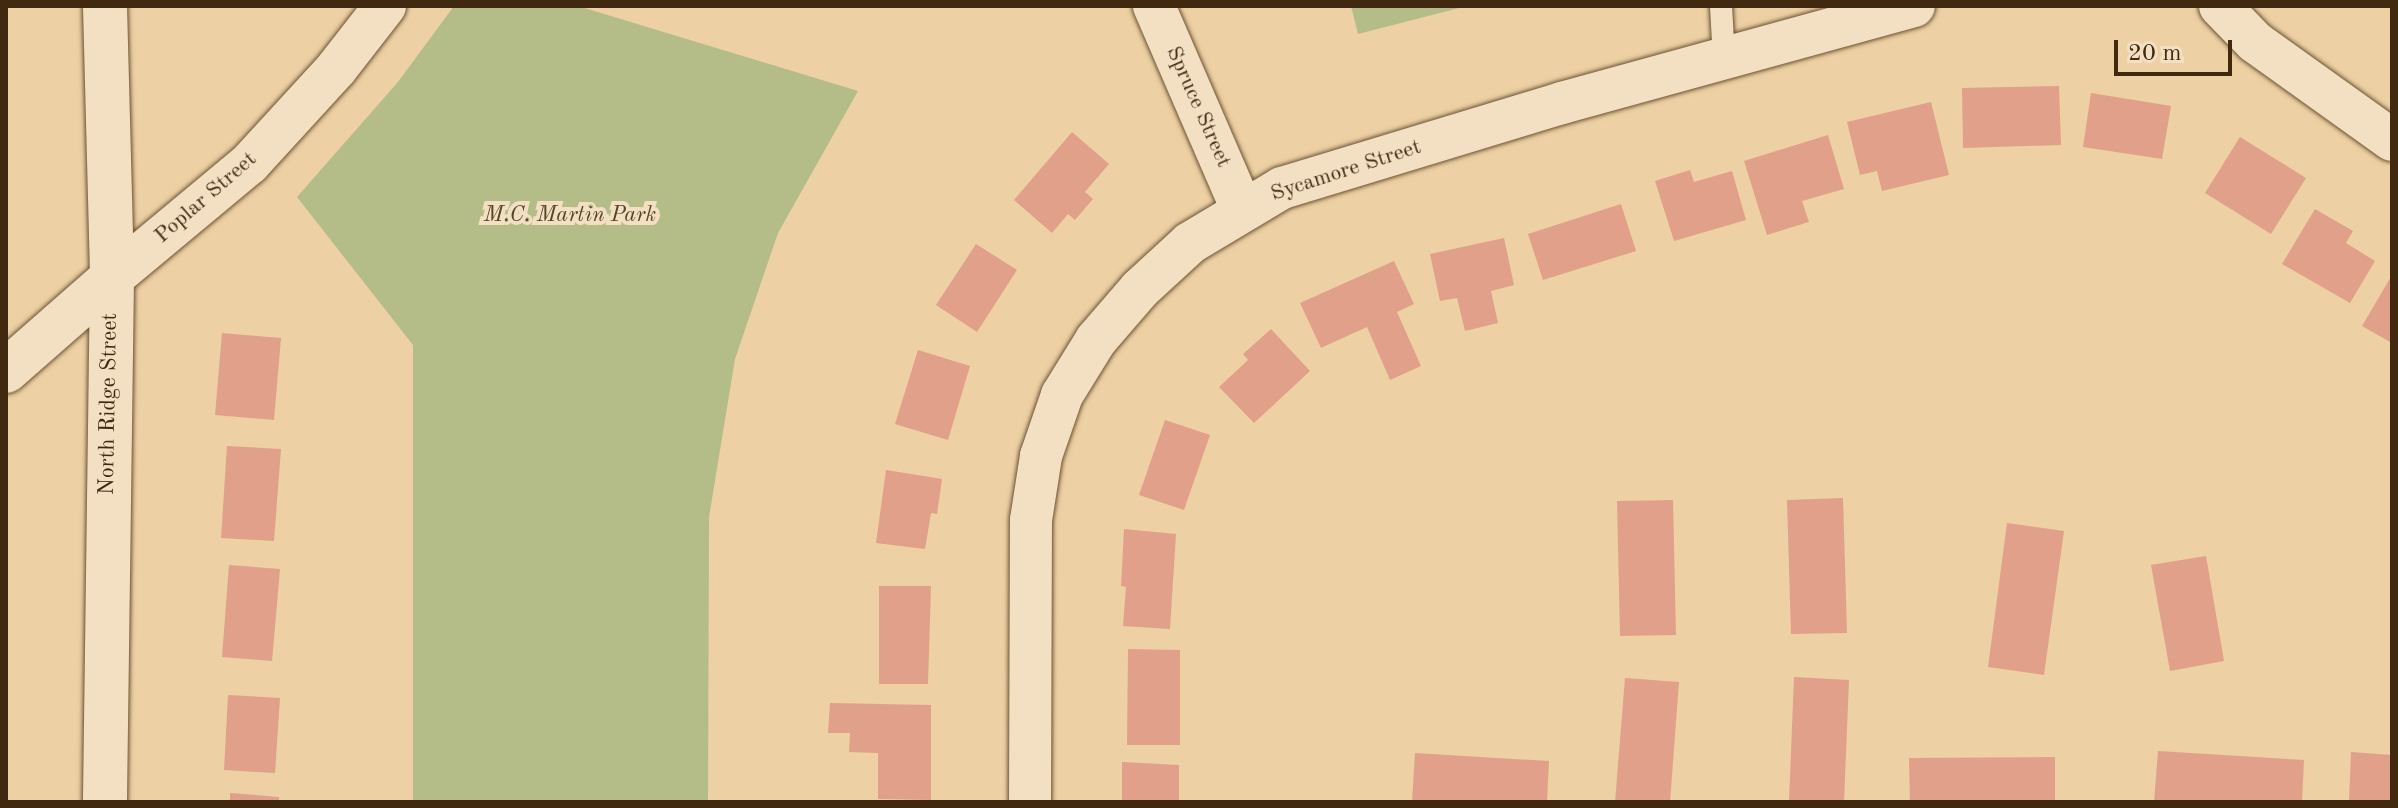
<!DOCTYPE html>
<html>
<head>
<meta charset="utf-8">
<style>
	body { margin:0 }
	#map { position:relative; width:2398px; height:808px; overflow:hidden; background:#edd0a3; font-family:"Old Standard TT",serif }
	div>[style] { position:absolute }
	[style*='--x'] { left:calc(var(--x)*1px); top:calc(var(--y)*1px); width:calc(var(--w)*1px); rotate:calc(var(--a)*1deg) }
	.green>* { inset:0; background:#b4bc88 }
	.building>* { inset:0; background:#e1a08a }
	.roads { filter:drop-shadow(0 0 2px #6b5334) drop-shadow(0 0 2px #6b5334) }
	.service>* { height:22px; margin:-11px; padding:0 11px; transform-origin:11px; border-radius:11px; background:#f3e0c3 }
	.minor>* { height:42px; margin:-21px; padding:0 21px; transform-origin:21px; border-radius:21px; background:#f3e0c3 }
	.tertiary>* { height:44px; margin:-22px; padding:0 22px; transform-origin:22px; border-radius:22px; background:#f3e0c3 }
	span { translate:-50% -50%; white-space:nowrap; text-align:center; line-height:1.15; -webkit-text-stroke:8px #f3e0c3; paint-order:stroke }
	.street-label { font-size:22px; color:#40290f }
	.park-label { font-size:22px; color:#574627; font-style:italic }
	.frame { position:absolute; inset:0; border:8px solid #40290f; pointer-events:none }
	.scale { position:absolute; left:2114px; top:40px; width:118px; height:36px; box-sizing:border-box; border:4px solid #40290f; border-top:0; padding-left:10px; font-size:24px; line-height:28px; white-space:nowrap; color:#40290f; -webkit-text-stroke:6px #f3e0c3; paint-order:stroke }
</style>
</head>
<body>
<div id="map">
	<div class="green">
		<i style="clip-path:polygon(454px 6px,578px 6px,858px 91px,778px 233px,735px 359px,709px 517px,708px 802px,413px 802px,413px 345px,297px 197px,398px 82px)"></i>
		<i style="clip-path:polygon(1351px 6px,1467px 6px,1358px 34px)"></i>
	</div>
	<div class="building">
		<i style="clip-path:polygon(2059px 86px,2061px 145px,1963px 148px,1962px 88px)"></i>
		<i style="clip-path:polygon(2091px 93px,2171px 106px,2162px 159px,2083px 147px)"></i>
		<i style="clip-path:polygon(1931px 102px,1949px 175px,1882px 191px,1877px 171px,1860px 175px,1847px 122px)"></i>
		<i style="clip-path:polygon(1072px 132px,1109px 164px,1085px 192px,1093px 199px,1075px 220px,1068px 214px,1052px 233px,1014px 200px)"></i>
		<i style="clip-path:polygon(1828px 135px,1844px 189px,1802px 201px,1809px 222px,1767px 235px,1744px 161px)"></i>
		<i style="clip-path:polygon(2240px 137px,2306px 178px,2271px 234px,2205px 193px)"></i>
		<i style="clip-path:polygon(1690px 170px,1694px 182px,1732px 171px,1746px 220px,1674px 241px,1655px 181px)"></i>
		<i style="clip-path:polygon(1621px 204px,1636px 251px,1543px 280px,1528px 234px)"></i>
		<i style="clip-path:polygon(2315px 209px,2353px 231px,2346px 243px,2375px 261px,2350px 303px,2282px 264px)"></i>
		<i style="clip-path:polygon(1504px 238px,1514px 285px,1491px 291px,1498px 323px,1465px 331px,1457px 298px,1440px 301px,1430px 254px)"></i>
		<i style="clip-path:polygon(976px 244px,1017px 270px,977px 332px,936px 305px)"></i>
		<i style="clip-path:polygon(1394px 261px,1414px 304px,1397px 312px,1421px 366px,1390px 380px,1367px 327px,1321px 348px,1300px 303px)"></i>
		<i style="clip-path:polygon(2392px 275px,2392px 343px,2362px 326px)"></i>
		<i style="clip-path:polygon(1271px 329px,1310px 371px,1254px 423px,1219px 387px,1248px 360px,1243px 354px)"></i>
		<i style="clip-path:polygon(222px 333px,281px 338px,274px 420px,215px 415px)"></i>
		<i style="clip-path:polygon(918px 350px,970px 366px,948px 440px,895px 424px)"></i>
		<i style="clip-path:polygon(1165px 420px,1210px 435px,1184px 510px,1139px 495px)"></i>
		<i style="clip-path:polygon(227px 446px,281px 449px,274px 541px,221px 538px)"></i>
		<i style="clip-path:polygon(886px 470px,942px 479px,937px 514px,931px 513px,925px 549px,876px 543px)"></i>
		<i style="clip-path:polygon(1843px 498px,1847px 633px,1791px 634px,1787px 500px)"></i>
		<i style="clip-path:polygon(1673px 500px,1676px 635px,1620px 636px,1617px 501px)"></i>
		<i style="clip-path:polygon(2007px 523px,2064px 531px,2044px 675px,1988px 667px)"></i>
		<i style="clip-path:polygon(1124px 529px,1176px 534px,1170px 629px,1123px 626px,1126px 587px,1121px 586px)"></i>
		<i style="clip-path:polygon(2206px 556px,2224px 661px,2170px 671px,2151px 565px)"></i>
		<i style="clip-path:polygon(229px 565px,280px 569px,272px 661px,222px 657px)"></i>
		<i style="clip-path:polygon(879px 586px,931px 586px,928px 684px,879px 684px)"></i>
		<i style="clip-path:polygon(1128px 649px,1180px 650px,1180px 745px,1127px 745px)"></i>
		<i style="clip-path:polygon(1794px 677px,1849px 680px,1844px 802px,1789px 802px)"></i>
		<i style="clip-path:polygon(1625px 678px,1679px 682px,1670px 802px,1615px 802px)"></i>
		<i style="clip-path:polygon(228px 695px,280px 698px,275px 773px,224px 770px)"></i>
		<i style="clip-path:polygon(830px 703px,931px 705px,931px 800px,878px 799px,878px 753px,849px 752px,850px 733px,828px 733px)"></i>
		<i style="clip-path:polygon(2158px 751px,2304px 760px,2302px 802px,2154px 802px)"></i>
		<i style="clip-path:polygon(2351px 752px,2392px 755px,2392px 802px,2349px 802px)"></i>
		<i style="clip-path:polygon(1415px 753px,1549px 761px,1547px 802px,1412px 802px)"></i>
		<i style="clip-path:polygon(2055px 757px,2055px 802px,1910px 802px,1909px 758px)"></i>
		<i style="clip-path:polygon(1122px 762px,1179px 765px,1179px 802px,1122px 801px)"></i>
		<i style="clip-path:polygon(230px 793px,279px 797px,279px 802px,230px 802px)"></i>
	</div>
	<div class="roads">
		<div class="service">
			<i style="--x:1721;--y:6;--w:53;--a:86.8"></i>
		</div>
		<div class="minor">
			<i style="--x:1154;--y:6;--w:221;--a:66.6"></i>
			<i style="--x:2220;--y:6;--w:50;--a:45.8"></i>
			<i style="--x:2255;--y:42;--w:168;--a:35.6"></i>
			<i style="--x:112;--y:278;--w:178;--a:-39.8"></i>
			<i style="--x:249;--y:164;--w:129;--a:-47.5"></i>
			<i style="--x:336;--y:69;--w:80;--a:-52.1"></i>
			<i style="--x:1030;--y:802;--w:282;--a:-89.8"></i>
			<i style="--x:1031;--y:520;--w:65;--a:-81.1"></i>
			<i style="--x:1041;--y:456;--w:65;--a:-71"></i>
			<i style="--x:1062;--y:395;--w:65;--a:-58.3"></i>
			<i style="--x:1096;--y:340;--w:67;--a:-49.2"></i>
			<i style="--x:1140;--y:289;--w:68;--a:-42.6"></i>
			<i style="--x:1190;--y:243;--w:107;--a:-30.9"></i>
			<i style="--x:1282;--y:188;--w:293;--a:-16.9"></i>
			<i style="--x:1562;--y:103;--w:365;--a:-15.4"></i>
		</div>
		<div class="tertiary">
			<i style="--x:105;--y:6;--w:272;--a:88.5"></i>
			<i style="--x:112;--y:278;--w:524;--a:90.77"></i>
			<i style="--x:6;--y:371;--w:141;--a:-41.3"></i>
		</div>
	</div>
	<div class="street-label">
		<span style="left:1198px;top:107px;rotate:66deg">Spruce Street</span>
		<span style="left:1346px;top:171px;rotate:-18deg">Sycamore Street</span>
		<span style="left:206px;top:198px;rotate:-41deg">Poplar Street</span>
		<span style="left:109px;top:404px;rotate:-89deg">North Ridge Street</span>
	</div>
	<div class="park-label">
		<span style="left:570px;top:216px">M.C. Martin Park</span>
	</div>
	<div class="frame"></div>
	<div class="scale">20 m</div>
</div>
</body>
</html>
